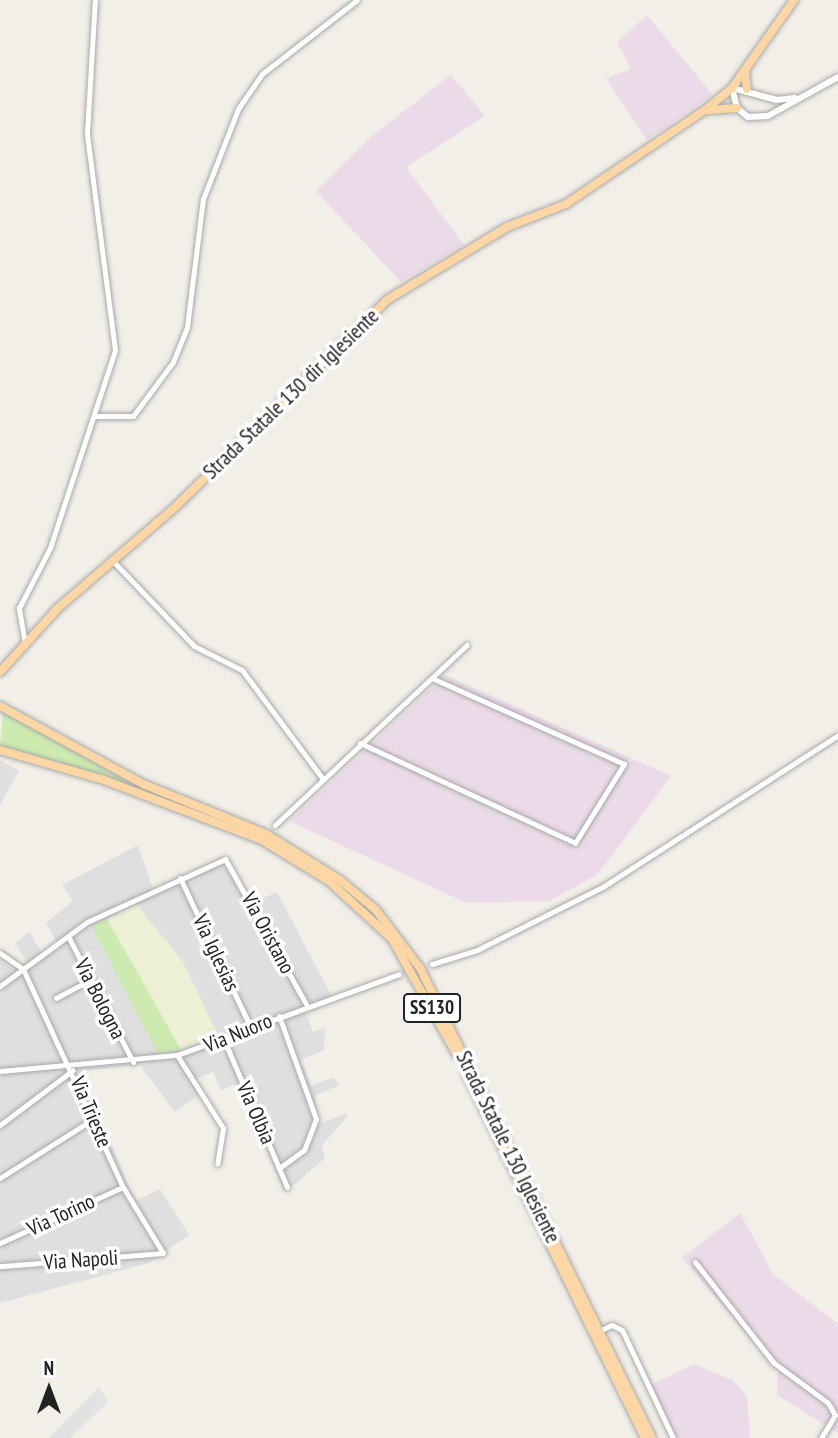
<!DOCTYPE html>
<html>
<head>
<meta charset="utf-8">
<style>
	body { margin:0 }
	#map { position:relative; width:838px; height:1438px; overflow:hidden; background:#f2efe9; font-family:"PT Sans Narrow",sans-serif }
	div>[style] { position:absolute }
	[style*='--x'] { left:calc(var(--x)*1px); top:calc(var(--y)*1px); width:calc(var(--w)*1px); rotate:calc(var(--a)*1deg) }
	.residential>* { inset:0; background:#e0dfdf }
	.industrial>* { inset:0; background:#ebdbe8 }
	.farmland>* { inset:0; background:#eef0d5 }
	.grass>* { inset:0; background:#cdebb0 }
	.parking>* { inset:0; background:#e2e2e2 }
	.roads { filter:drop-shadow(0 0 2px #a9a9a9) drop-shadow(0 0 2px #a9a9a9) }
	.minor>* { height:5px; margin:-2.5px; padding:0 2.5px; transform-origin:2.5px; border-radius:2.5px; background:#fff }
	.tertiary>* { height:6px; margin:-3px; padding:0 3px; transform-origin:3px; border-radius:3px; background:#fff }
	.primary>* { height:8px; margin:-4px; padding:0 4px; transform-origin:4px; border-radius:4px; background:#fcd6a4 }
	span { translate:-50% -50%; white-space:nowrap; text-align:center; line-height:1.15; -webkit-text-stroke:7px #fff; paint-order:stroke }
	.shield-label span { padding:2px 5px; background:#fff; border:2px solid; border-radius:5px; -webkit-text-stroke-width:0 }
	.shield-label { font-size:19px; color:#222; font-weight:700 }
	.street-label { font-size:21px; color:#222 }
	.north { position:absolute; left:14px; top:1354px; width:70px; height:70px; -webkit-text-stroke:5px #fff; paint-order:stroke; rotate:0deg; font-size:19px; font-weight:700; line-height:28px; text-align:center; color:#222 }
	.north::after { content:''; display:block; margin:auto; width:24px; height:32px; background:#222; clip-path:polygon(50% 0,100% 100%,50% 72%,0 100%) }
</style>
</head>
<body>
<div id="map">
	<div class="residential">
		<i style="clip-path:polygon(0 760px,19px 771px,0 805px)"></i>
		<i style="clip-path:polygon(138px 845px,155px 895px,222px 863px,248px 905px,277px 892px,333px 999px,305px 1010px,313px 1032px,325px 1028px,324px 1050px,301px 1060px,311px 1086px,334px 1077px,340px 1085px,315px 1095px,319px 1124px,347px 1113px,346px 1119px,322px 1145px,325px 1158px,285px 1193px,239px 1083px,221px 1090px,213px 1072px,195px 1079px,204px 1092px,175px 1112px,140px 1065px,81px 1071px,135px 1201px,160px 1189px,189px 1235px,149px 1263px,0 1303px,0 959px,20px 975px,30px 968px,15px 943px,30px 931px,43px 957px,60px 948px,46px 923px,73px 901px,62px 885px)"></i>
	</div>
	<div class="industrial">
		<i style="clip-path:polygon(647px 15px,713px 95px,647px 140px,606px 78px,631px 69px,617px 42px)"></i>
		<i style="clip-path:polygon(451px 75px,485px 116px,406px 167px,464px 245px,401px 282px,316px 191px,373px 135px)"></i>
		<i style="clip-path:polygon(445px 675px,671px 776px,598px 874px,550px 901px,467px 903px,289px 821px)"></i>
		<i style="clip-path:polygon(740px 1213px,773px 1274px,838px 1324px,838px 1433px,777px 1395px,778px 1371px,682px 1258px)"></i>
		<i style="clip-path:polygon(694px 1364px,732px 1380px,747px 1396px,750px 1438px,673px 1438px,651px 1385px)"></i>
	</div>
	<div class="farmland">
		<i style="clip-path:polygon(136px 904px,183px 962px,219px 1037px,181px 1050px,107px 919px)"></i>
	</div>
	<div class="grass">
		<i style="clip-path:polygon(3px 710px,136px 784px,138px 788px,0 746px)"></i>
		<i style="clip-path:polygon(107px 919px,140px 977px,181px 1050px,158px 1054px,91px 925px)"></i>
	</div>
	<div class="parking">
		<i style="clip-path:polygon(99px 1387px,108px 1402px,70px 1438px,49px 1438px)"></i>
	</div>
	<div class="roads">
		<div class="minor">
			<i style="--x:94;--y:416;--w:39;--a:0"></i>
			<i style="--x:133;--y:416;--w:67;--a:-53.5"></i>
			<i style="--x:173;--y:362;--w:38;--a:-68"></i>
			<i style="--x:187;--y:327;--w:129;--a:-82.9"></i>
			<i style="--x:203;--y:199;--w:97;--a:-68.7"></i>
			<i style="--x:238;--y:109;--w:42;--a:-55.6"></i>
			<i style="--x:262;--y:74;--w:120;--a:-37.9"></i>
			<i style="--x:111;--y:559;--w:120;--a:46.3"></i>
			<i style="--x:194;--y:646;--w:54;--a:26.6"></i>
			<i style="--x:242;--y:670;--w:136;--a:53.4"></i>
			<i style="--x:25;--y:643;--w:36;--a:-100"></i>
			<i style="--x:19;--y:608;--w:68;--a:-62.7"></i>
			<i style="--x:50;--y:548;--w:208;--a:-71.8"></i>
			<i style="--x:115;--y:350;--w:219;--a:-97.4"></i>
			<i style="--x:87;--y:133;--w:133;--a:-86.6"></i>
			<i style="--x:360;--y:743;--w:237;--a:24.9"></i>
			<i style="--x:575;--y:843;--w:93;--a:-58.2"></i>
			<i style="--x:624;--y:764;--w:210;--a:-155.9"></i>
			<i style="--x:275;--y:825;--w:263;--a:-43.2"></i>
			<i style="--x:180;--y:878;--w:166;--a:64.7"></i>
			<i style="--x:68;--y:936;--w:142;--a:62.7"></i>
			<i style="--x:0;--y:953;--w:28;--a:35"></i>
			<i style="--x:23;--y:969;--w:240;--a:65.4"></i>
			<i style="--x:123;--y:1187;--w:77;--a:58.8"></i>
			<i style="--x:163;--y:1253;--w:164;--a:175.4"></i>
			<i style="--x:432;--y:964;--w:47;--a:-17.3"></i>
			<i style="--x:477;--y:950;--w:142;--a:-26.7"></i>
			<i style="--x:604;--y:886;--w:278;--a:-32.8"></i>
			<i style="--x:0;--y:986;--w:108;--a:-36.3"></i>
			<i style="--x:87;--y:922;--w:152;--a:-24.5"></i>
			<i style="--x:225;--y:859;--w:166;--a:60.8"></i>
			<i style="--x:56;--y:998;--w:38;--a:-28"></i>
			<i style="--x:279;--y:1016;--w:109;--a:70.2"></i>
			<i style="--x:316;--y:1119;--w:33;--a:111"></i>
			<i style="--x:304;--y:1150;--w:31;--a:144"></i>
			<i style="--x:224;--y:1040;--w:160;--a:66.8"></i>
			<i style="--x:177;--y:1055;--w:86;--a:57.8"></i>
			<i style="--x:223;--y:1128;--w:36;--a:99"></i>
			<i style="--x:0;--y:1071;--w:178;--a:-5.2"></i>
			<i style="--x:177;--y:1055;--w:236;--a:-20"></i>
			<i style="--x:0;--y:1125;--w:91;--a:-37"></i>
			<i style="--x:0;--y:1178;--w:110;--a:-32.4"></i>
			<i style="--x:0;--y:1243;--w:135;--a:-24.5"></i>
			<i style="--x:695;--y:1262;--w:128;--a:52"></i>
			<i style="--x:774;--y:1363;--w:67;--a:36.5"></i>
			<i style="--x:828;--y:1403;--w:14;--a:60"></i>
			<i style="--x:835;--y:1415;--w:27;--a:121"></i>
			<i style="--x:599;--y:1331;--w:14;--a:-25"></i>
			<i style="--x:612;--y:1325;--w:11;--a:27"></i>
			<i style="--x:622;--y:1330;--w:119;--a:64.7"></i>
		</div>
		<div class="tertiary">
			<i style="--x:795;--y:98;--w:18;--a:174"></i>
			<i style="--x:777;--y:100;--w:47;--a:-165.1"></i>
			<i style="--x:732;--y:88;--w:21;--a:76"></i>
			<i style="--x:737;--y:108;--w:14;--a:39"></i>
			<i style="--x:748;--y:117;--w:20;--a:-3"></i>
			<i style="--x:768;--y:116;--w:80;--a:-29.1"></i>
		</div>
		<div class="primary">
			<i style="--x:745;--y:71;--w:18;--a:84"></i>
			<i style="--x:708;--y:110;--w:29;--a:-4"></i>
			<i style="--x:0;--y:672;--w:86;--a:-47.8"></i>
			<i style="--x:58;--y:608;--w:150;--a:-40.7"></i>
			<i style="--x:172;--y:510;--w:301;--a:-44.3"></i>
			<i style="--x:387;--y:300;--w:140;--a:-31.3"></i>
			<i style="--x:507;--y:227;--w:63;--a:-21.3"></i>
			<i style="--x:566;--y:204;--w:168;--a:-34.1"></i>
			<i style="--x:705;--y:110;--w:35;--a:-39"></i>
			<i style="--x:732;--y:88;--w:108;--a:-54.8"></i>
			<i style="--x:0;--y:706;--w:163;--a:28.6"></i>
			<i style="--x:143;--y:784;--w:133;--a:22.1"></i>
			<i style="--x:266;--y:834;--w:87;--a:31.9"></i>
			<i style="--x:340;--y:880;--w:47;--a:39.8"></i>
			<i style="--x:376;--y:910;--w:73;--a:52.8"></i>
			<i style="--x:420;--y:968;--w:524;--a:63.73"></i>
			<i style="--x:0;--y:750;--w:108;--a:16.1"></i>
			<i style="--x:104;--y:780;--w:169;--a:20.8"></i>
			<i style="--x:262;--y:840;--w:79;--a:31.5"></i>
			<i style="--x:329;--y:881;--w:86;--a:42.6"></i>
			<i style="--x:392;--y:939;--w:133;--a:60.7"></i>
			<i style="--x:466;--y:1073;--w:407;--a:63.9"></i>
		</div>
	</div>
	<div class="shield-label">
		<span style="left:432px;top:1008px">SS130</span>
	</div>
	<div class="street-label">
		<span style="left:291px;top:394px;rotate:-44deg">Strada Statale 130 dir Iglesiente</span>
		<span style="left:268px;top:933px;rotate:62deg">Via Oristano</span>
		<span style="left:216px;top:953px;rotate:65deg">Via Iglesias</span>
		<span style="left:100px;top:999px;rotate:63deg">Via Bologna</span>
		<span style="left:238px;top:1033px;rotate:-22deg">Via Nuoro</span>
		<span style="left:91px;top:1112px;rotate:67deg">Via Trieste</span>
		<span style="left:256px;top:1113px;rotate:66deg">Via Olbia</span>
		<span style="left:508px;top:1147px;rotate:64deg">Strada Statale 130 Iglesiente</span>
		<span style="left:61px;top:1215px;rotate:-25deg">Via Torino</span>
		<span style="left:81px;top:1260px;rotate:-4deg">Via Napoli</span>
	</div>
	<div class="north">N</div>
</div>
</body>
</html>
